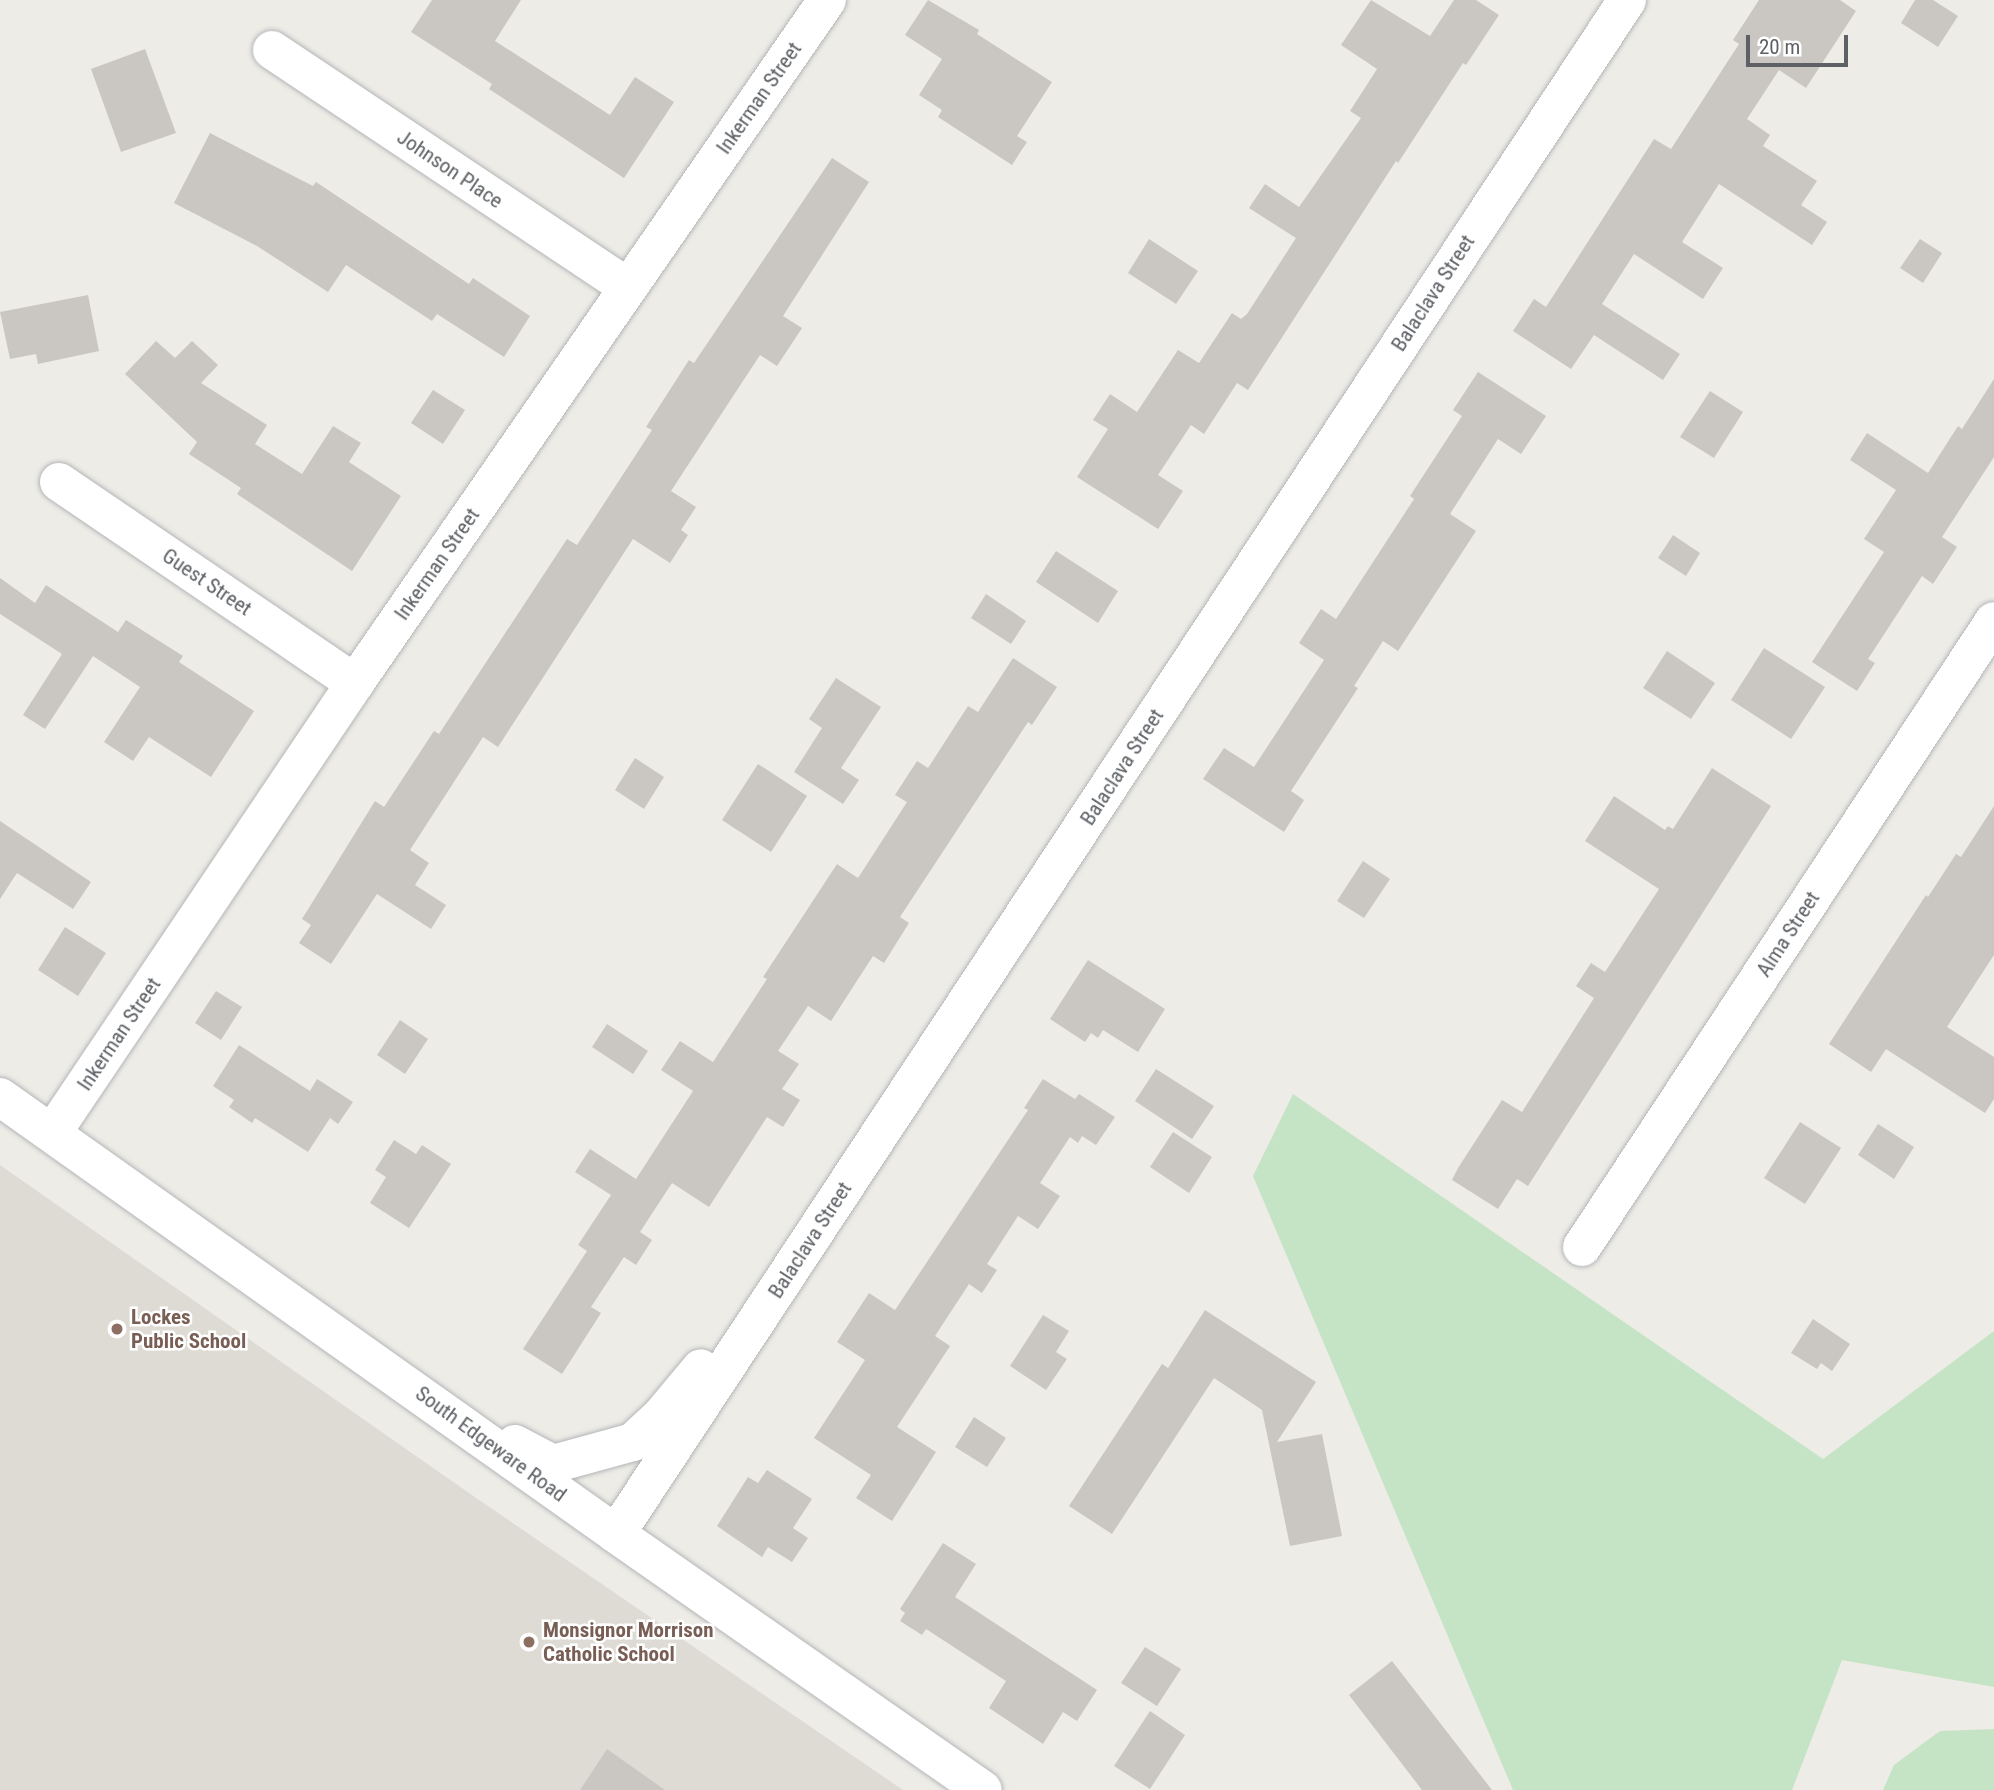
<!DOCTYPE html>
<html>
<head>
<meta charset="utf-8">
<style>
	body { margin:0 }
	#map { position:relative; width:1994px; height:1790px; overflow:hidden; background:#eeece6; font-family:"Roboto Condensed",sans-serif }
	div>[style] { position:absolute }
	[style*='--x'] { left:calc(var(--x)*1px); top:calc(var(--y)*1px); width:calc(var(--w)*1px); rotate:calc(var(--a)*1deg) }
	.education>* { inset:0; background:#dedbd4 }
	.green>* { inset:0; background:#c5e3c5 }
	.building>* { inset:0; background:#cac7c2 }
	.roads { filter:drop-shadow(0 0 2px #b3b6b9) drop-shadow(0 0 2px #b3b6b9) }
	.minor>* { height:38px; margin:-19px; padding:0 19px; transform-origin:19px; border-radius:19px; background:#fff }
	.tertiary>* { height:38px; margin:-19px; padding:0 19px; transform-origin:19px; border-radius:19px; background:#fff }
	.dots>* { width:19px; height:19px; translate:-50% -50%; box-sizing:border-box; border:4px solid #fff; border-radius:50% }
	span { translate:-50% -50%; white-space:nowrap; text-align:center; line-height:1.15; -webkit-text-stroke:5px #fff; paint-order:stroke }
	.street-label { font-size:21px; color:#5d6165 }
	.education-label { font-size:21px; color:#785e54; font-weight:700 }
	.left { translate:0 -50%; text-align:left }
	.scale { position:absolute; left:1746px; top:35px; width:102px; height:32px; box-sizing:border-box; border:4px solid #5d6165; border-top:0; padding-left:9px; font-size:21px; line-height:24px; white-space:nowrap; color:#5d6165; -webkit-text-stroke:5px #fff; paint-order:stroke }
</style>
</head>
<body>
<div id="map">
	<div class="education">
		<i style="clip-path:polygon(0 1165px,469px 1493px,903px 1790px,0 1790px)"></i>
	</div>
	<div class="green">
		<i style="clip-path:polygon(1293px 1094px,1823px 1459px,1994px 1331px,1994px 1687px,1842px 1660px,1792px 1790px,1513px 1790px,1253px 1176px)"></i>
		<i style="clip-path:polygon(1994px 1729px,1994px 1790px,1883px 1790px,1894px 1765px,1940px 1731px)"></i>
	</div>
	<div class="building">
		<i style="clip-path:polygon(432px 0,521px 0,495px 41px,610px 115px,635px 77px,674px 102px,624px 178px,489px 89px,492px 84px,411px 32px)"></i>
		<i style="clip-path:polygon(928px 0,979px 30px,977px 34px,1052px 82px,1017px 136px,1027px 142px,1012px 165px,938px 117px,942px 110px,919px 95px,942px 59px,905px 35px)"></i>
		<i style="clip-path:polygon(1371px 0,1430px 36px,1454px 0,1476px 0,1499px 15px,1466px 65px,1463px 63px,1398px 163px,1396px 161px,1248px 390px,1237px 383px,1204px 434px,1191px 425px,1158px 475px,1183px 491px,1158px 529px,1077px 477px,1108px 429px,1093px 420px,1110px 394px,1137px 412px,1178px 350px,1199px 363px,1232px 313px,1241px 319px,1247px 314px,1296px 238px,1249px 208px,1265px 184px,1299px 207px,1361px 118px,1350px 111px,1377px 69px,1341px 45px)"></i>
		<i style="clip-path:polygon(1759px 0,1840px 0,1856px 11px,1806px 88px,1779px 70px,1747px 119px,1770px 135px,1763px 146px,1817px 181px,1801px 205px,1827px 222px,1812px 245px,1719px 184px,1682px 242px,1723px 268px,1703px 299px,1634px 254px,1602px 304px,1680px 354px,1663px 380px,1594px 335px,1571px 369px,1513px 331px,1534px 299px,1546px 307px,1654px 139px,1671px 149px,1739px 44px,1733px 40px)"></i>
		<i style="clip-path:polygon(1915px 0,1933px 0,1958px 16px,1938px 47px,1901px 23px)"></i>
		<i style="clip-path:polygon(145px 49px,176px 133px,121px 152px,91px 69px)"></i>
		<i style="clip-path:polygon(210px 133px,313px 186px,316px 182px,469px 284px,473px 278px,530px 316px,504px 357px,437px 314px,432px 321px,346px 265px,328px 292px,257px 246px,174px 203px)"></i>
		<i style="clip-path:polygon(832px 158px,869px 182px,783px 316px,802px 328px,777px 366px,760px 355px,671px 491px,696px 507px,681px 530px,688px 535px,670px 563px,633px 539px,498px 747px,483px 737px,410px 850px,429px 863px,415px 885px,446px 905px,431px 929px,377px 894px,331px 964px,299px 943px,311px 925px,302px 919px,375px 801px,384px 807px,434px 731px,439px 734px,567px 539px,577px 545px,652px 430px,646px 427px,689px 360px,694px 363px)"></i>
		<i style="clip-path:polygon(1149px 239px,1198px 271px,1176px 304px,1128px 273px)"></i>
		<i style="clip-path:polygon(1920px 239px,1942px 253px,1923px 283px,1900px 268px)"></i>
		<i style="clip-path:polygon(88px 295px,99px 351px,38px 364px,36px 354px,10px 359px,0 312px)"></i>
		<i style="clip-path:polygon(156px 341px,175px 358px,192px 341px,218px 365px,201px 383px,267px 425px,255px 444px,302px 474px,333px 426px,361px 443px,349px 462px,401px 496px,352px 571px,237px 494px,241px 488px,189px 454px,197px 442px,125px 374px)"></i>
		<i style="clip-path:polygon(1478px 372px,1546px 416px,1521px 454px,1498px 439px,1450px 514px,1476px 531px,1398px 651px,1383px 641px,1354px 686px,1358px 688px,1291px 791px,1304px 800px,1284px 832px,1203px 779px,1224px 748px,1254px 767px,1324px 660px,1299px 643px,1321px 609px,1336px 619px,1414px 499px,1410px 496px,1462px 416px,1453px 410px)"></i>
		<i style="clip-path:polygon(1994px 379px,1994px 457px,1942px 537px,1957px 547px,1933px 584px,1922px 576px,1868px 659px,1875px 663px,1857px 691px,1812px 662px,1884px 552px,1864px 539px,1896px 490px,1850px 460px,1867px 433px,1928px 473px,1958px 426px,1962px 429px)"></i>
		<i style="clip-path:polygon(433px 390px,465px 410px,443px 444px,411px 423px)"></i>
		<i style="clip-path:polygon(1710px 391px,1743px 412px,1714px 458px,1680px 437px)"></i>
		<i style="clip-path:polygon(1673px 535px,1700px 553px,1686px 576px,1658px 558px)"></i>
		<i style="clip-path:polygon(1056px 551px,1118px 591px,1098px 623px,1036px 582px)"></i>
		<i style="clip-path:polygon(0 578px,35px 603px,46px 585px,118px 632px,126px 620px,183px 656px,179px 662px,254px 711px,211px 777px,149px 737px,133px 761px,104px 742px,140px 687px,93px 656px,45px 729px,23px 715px,62px 654px,0 614px)"></i>
		<i style="clip-path:polygon(986px 594px,1026px 621px,1011px 644px,971px 618px)"></i>
		<i style="clip-path:polygon(1764px 648px,1825px 687px,1791px 739px,1731px 700px)"></i>
		<i style="clip-path:polygon(1667px 651px,1715px 683px,1691px 719px,1643px 688px)"></i>
		<i style="clip-path:polygon(1013px 658px,1057px 687px,1032px 725px,1028px 722px,900px 917px,909px 923px,884px 963px,873px 956px,831px 1021px,808px 1006px,778px 1051px,799px 1064px,782px 1089px,800px 1100px,783px 1127px,767px 1117px,709px 1207px,672px 1183px,640px 1232px,652px 1240px,636px 1265px,624px 1257px,591px 1307px,601px 1313px,562px 1374px,523px 1349px,587px 1251px,578px 1245px,611px 1195px,575px 1172px,590px 1149px,636px 1179px,693px 1091px,661px 1070px,680px 1041px,713px 1062px,767px 979px,763px 977px,837px 864px,858px 878px,907px 802px,895px 795px,917px 761px,928px 768px,968px 706px,978px 712px)"></i>
		<i style="clip-path:polygon(836px 678px,881px 707px,841px 768px,859px 780px,843px 804px,794px 772px,822px 728px,809px 719px)"></i>
		<i style="clip-path:polygon(635px 758px,664px 777px,644px 809px,615px 790px)"></i>
		<i style="clip-path:polygon(758px 764px,807px 796px,771px 852px,722px 820px)"></i>
		<i style="clip-path:polygon(1712px 768px,1771px 806px,1528px 1186px,1517px 1179px,1498px 1209px,1452px 1180px,1458px 1168px,1502px 1100px,1522px 1112px,1594px 998px,1576px 986px,1591px 963px,1605px 972px,1659px 889px,1585px 841px,1614px 796px,1665px 830px,1668px 826px,1673px 829px)"></i>
		<i style="clip-path:polygon(1994px 806px,1994px 955px,1947px 1027px,1994px 1057px,1994px 1099px,1985px 1113px,1886px 1049px,1871px 1072px,1829px 1044px,1926px 895px,1928px 897px,1956px 854px,1961px 857px)"></i>
		<i style="clip-path:polygon(0 821px,91px 882px,73px 909px,17px 873px,0 899px)"></i>
		<i style="clip-path:polygon(1363px 861px,1390px 879px,1364px 918px,1337px 901px)"></i>
		<i style="clip-path:polygon(65px 927px,106px 953px,78px 996px,38px 970px)"></i>
		<i style="clip-path:polygon(1088px 960px,1165px 1009px,1138px 1052px,1103px 1030px,1098px 1038px,1091px 1033px,1085px 1042px,1050px 1019px)"></i>
		<i style="clip-path:polygon(216px 991px,242px 1007px,221px 1040px,195px 1023px)"></i>
		<i style="clip-path:polygon(400px 1020px,428px 1039px,405px 1074px,377px 1055px)"></i>
		<i style="clip-path:polygon(607px 1024px,648px 1051px,633px 1074px,592px 1047px)"></i>
		<i style="clip-path:polygon(239px 1045px,310px 1091px,317px 1079px,353px 1102px,338px 1124px,330px 1118px,308px 1152px,255px 1118px,252px 1123px,229px 1107px,234px 1100px,213px 1086px)"></i>
		<i style="clip-path:polygon(1156px 1069px,1214px 1106px,1192px 1139px,1135px 1101px)"></i>
		<i style="clip-path:polygon(1043px 1079px,1075px 1099px,1079px 1094px,1115px 1117px,1096px 1145px,1082px 1136px,1078px 1143px,1070px 1137px,1040px 1183px,1060px 1196px,1038px 1229px,1018px 1216px,987px 1264px,997px 1270px,982px 1293px,969px 1284px,935px 1336px,950px 1346px,897px 1427px,936px 1452px,892px 1521px,856px 1498px,871px 1475px,814px 1438px,865px 1360px,837px 1342px,869px 1293px,895px 1310px,1028px 1110px,1024px 1108px)"></i>
		<i style="clip-path:polygon(1800px 1122px,1841px 1148px,1805px 1204px,1764px 1178px)"></i>
		<i style="clip-path:polygon(1878px 1124px,1914px 1147px,1894px 1179px,1858px 1155px)"></i>
		<i style="clip-path:polygon(1173px 1132px,1212px 1157px,1189px 1193px,1150px 1167px)"></i>
		<i style="clip-path:polygon(394px 1140px,416px 1154px,422px 1145px,451px 1164px,409px 1228px,370px 1203px,386px 1177px,375px 1170px)"></i>
		<i style="clip-path:polygon(1205px 1310px,1316px 1382px,1277px 1442px,1322px 1434px,1342px 1536px,1290px 1546px,1262px 1410px,1214px 1378px,1112px 1534px,1069px 1506px,1162px 1364px,1168px 1368px)"></i>
		<i style="clip-path:polygon(1043px 1315px,1069px 1331px,1056px 1352px,1067px 1359px,1046px 1390px,1010px 1366px)"></i>
		<i style="clip-path:polygon(1813px 1319px,1850px 1344px,1832px 1371px,1821px 1363px,1817px 1369px,1791px 1353px)"></i>
		<i style="clip-path:polygon(974px 1417px,1006px 1438px,987px 1467px,955px 1447px)"></i>
		<i style="clip-path:polygon(767px 1470px,812px 1499px,793px 1528px,808px 1538px,792px 1562px,768px 1547px,762px 1557px,717px 1526px,748px 1477px,758px 1483px)"></i>
		<i style="clip-path:polygon(943px 1543px,976px 1564px,955px 1597px,1097px 1690px,1077px 1721px,1063px 1712px,1043px 1744px,989px 1708px,1006px 1681px,926px 1629px,922px 1635px,900px 1621px,905px 1613px,900px 1609px)"></i>
		<i style="clip-path:polygon(1145px 1647px,1181px 1669px,1157px 1706px,1121px 1683px)"></i>
		<i style="clip-path:polygon(1392px 1661px,1492px 1790px,1422px 1790px,1349px 1695px)"></i>
		<i style="clip-path:polygon(1150px 1711px,1185px 1735px,1150px 1789px,1114px 1766px)"></i>
		<i style="clip-path:polygon(607px 1749px,665px 1790px,580px 1790px)"></i>
	</div>
	<div class="roads">
		<div class="minor">
			<i style="--x:272;--y:50;--w:428;--a:33.7"></i>
			<i style="--x:59;--y:482;--w:358;--a:34.2"></i>
			<i style="--x:53;--y:1132;--w:541;--a:-56.07"></i>
			<i style="--x:355;--y:683;--w:830;--a:-55.35"></i>
			<i style="--x:1582;--y:1247;--w:749;--a:-56.65"></i>
			<i style="--x:616;--y:1534;--w:447;--a:34.9"></i>
		</div>
		<div class="tertiary">
			<i style="--x:0;--y:1097;--w:755;--a:35.35"></i>
			<i style="--x:616;--y:1534;--w:1837;--a:-56.61"></i>
			<i style="--x:515;--y:1444;--w:43;--a:27.8"></i>
			<i style="--x:553;--y:1464;--w:83;--a:-15.4"></i>
			<i style="--x:633;--y:1442;--w:38;--a:-43"></i>
			<i style="--x:661;--y:1416;--w:62;--a:-50.2"></i>
		</div>
	</div>
	<div class="dots">
		<i style="left:117px;top:1329px;background:#8d6e63"></i>
		<i style="left:529px;top:1642px;background:#8d6e63"></i>
	</div>
	<div class="street-label">
		<span style="left:759px;top:98px;rotate:-55deg">Inkerman Street</span>
		<span style="left:450px;top:169px;rotate:34deg">Johnson Place</span>
		<span style="left:1433px;top:293px;rotate:-57deg">Balaclava Street</span>
		<span style="left:437px;top:564px;rotate:-55deg">Inkerman Street</span>
		<span style="left:207px;top:582px;rotate:34deg">Guest Street</span>
		<span style="left:1122px;top:767px;rotate:-57deg">Balaclava Street</span>
		<span style="left:1788px;top:934px;rotate:-57deg">Alma Street</span>
		<span style="left:119px;top:1034px;rotate:-56deg">Inkerman Street</span>
		<span style="left:810px;top:1240px;rotate:-57deg">Balaclava Street</span>
		<span style="left:491px;top:1444px;rotate:36deg">South Edgeware Road</span>
	</div>
	<div class="education-label">
		<span class="left" style="left:131px;top:1329px">Lockes<br>Public School</span>
		<span class="left" style="left:543px;top:1642px">Monsignor Morrison<br>Catholic School</span>
	</div>
	<div class="scale">20 m</div>
</div>
</body>
</html>
